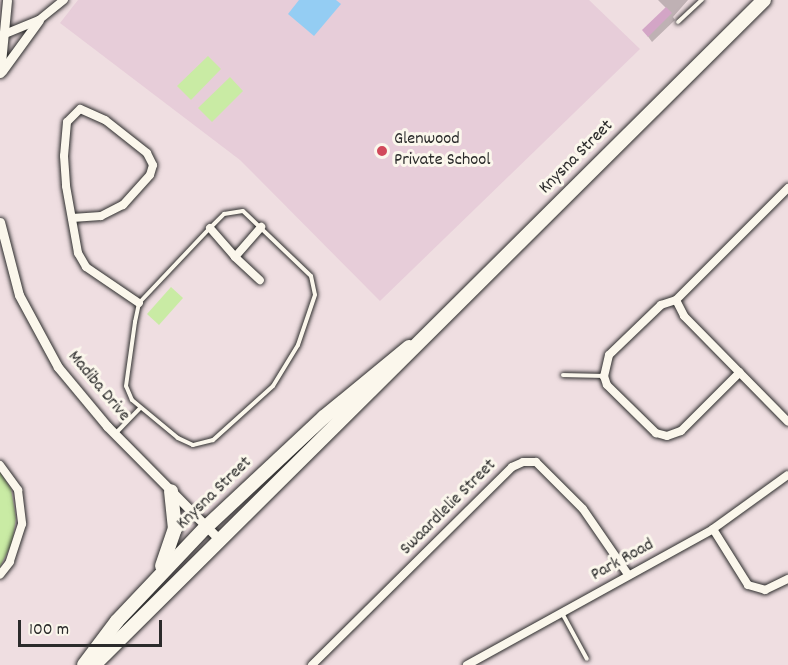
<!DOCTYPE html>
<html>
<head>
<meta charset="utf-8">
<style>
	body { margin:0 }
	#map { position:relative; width:788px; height:665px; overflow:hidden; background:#efdee1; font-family:Dekko,sans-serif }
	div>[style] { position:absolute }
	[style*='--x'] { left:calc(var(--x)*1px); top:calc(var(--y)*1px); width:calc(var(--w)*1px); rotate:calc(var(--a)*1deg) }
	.built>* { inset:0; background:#e7cdd9 }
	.green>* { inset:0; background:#c9eba4 }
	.water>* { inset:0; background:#94cdf3 }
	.shadow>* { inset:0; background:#0003 }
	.building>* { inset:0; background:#d3a5c6 }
	.roads { filter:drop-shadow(0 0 2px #2b2b2b) drop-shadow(0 0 2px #2b2b2b) }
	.service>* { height:4px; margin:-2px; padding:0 2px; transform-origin:2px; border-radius:2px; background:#fbf7ec }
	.minor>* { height:8px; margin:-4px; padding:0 4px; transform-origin:4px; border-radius:4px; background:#fbf7ec }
	.tertiary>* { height:9px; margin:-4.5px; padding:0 4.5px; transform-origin:4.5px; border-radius:4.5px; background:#fbf7ec }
	.trunk>* { height:14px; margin:-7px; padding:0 7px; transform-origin:7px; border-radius:7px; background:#fbf7ec }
	.dots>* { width:16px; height:16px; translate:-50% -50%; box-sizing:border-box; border:3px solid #fbf7ec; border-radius:50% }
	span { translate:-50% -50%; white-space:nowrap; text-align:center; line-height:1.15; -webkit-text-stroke:6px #fbf7ec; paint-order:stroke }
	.poi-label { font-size:18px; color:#2b2b2b }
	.left { translate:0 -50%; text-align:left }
	.street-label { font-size:18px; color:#2b2b2b }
	.scale { position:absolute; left:18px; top:620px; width:144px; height:27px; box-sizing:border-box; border:3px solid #2b2b2b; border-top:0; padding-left:8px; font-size:18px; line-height:21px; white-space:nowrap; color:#2b2b2b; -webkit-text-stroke:4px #fbf7ec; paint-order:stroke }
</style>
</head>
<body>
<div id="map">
	<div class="built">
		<i style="clip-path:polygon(78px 0,589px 0,640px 49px,380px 301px,240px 160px,60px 23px)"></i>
	</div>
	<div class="green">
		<i style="clip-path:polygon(208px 56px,221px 69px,191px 100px,177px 86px)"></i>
		<i style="clip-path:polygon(230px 77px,243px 91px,212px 122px,198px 108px)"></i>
		<i style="clip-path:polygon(171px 287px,183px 298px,159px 325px,147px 314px)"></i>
		<i style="clip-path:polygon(0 472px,11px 489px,16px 518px,12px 543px,0 567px)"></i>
	</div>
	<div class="water">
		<i style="clip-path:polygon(299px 0,336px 0,341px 4px,314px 36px,288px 14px)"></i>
	</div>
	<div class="shadow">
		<i style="clip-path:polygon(658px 0,688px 0,673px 17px,675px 20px,652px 42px,644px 31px,669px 11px)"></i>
	</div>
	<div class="building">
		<i style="clip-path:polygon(666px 7px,672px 13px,648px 37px,642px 30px)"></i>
	</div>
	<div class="roads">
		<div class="service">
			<i style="--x:678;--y:22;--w:33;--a:-43"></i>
			<i style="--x:243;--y:211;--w:94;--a:43.7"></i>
			<i style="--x:311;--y:276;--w:19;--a:78"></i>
			<i style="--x:315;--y:295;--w:53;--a:108.8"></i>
			<i style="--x:298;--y:345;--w:48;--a:121.4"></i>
			<i style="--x:273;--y:386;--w:81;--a:138"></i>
			<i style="--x:213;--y:440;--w:21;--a:166"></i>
			<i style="--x:193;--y:445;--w:17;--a:-155"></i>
			<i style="--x:178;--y:438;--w:60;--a:-140.4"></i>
			<i style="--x:132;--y:400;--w:15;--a:-113"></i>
			<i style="--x:126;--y:386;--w:65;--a:-82"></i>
			<i style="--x:135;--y:322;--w:19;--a:-78"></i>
			<i style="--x:139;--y:303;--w:103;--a:-46.6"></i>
			<i style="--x:210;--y:228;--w:20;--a:-45"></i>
			<i style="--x:224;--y:214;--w:19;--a:-9"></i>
			<i style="--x:563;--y:375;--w:40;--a:1.4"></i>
			<i style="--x:115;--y:434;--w:35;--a:-46"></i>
			<i style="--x:562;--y:613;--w:52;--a:61.5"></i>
		</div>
		<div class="minor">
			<i style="--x:0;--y:36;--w:42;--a:-22.3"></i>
			<i style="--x:39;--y:20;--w:32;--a:-39"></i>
			<i style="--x:788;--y:188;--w:158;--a:135"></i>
			<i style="--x:676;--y:300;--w:18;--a:63"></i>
			<i style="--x:684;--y:316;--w:148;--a:45.5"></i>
			<i style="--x:72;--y:218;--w:29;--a:-4"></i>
			<i style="--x:101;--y:216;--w:25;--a:-27"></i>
			<i style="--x:123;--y:205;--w:40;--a:-48"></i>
			<i style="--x:150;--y:175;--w:10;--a:-73"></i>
			<i style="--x:153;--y:165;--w:13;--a:-117"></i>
			<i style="--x:147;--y:153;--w:53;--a:-141.8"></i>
			<i style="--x:105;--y:120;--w:27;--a:-156"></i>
			<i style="--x:80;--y:109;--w:18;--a:135"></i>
			<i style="--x:67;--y:122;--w:34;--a:95"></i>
			<i style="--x:64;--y:156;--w:30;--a:86"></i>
			<i style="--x:66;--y:186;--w:68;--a:79.8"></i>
			<i style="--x:78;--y:253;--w:16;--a:60"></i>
			<i style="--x:86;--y:267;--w:64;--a:34.2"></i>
			<i style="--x:210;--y:228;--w:38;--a:49"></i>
			<i style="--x:235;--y:257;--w:40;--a:-49"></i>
			<i style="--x:235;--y:257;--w:34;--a:43"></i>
			<i style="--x:676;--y:300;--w:16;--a:162"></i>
			<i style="--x:661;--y:305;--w:72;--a:136.1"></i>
			<i style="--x:609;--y:355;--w:22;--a:103"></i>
			<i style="--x:604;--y:376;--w:9;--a:72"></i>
			<i style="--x:607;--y:385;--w:69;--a:44.4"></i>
			<i style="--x:656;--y:433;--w:11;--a:15"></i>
			<i style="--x:667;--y:436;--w:15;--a:-20"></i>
			<i style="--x:681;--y:431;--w:83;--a:-45"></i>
			<i style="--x:0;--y:465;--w:31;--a:54"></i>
			<i style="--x:18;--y:490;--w:34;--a:83"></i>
			<i style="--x:22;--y:524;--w:40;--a:108"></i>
			<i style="--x:10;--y:562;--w:16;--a:128"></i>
			<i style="--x:713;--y:529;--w:66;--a:58"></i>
			<i style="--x:748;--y:585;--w:18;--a:16"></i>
			<i style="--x:765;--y:590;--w:25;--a:-26"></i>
			<i style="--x:312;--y:665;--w:281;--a:-44.7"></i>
			<i style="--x:512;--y:467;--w:12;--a:-24"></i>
			<i style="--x:523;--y:462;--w:13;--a:0"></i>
			<i style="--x:536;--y:462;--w:66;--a:45"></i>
			<i style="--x:583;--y:509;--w:78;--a:55.5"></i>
			<i style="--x:467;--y:665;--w:281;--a:-28.9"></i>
			<i style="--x:713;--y:529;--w:92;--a:-35.8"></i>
		</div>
		<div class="tertiary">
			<i style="--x:2;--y:71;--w:63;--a:-54"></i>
			<i style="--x:0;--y:73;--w:73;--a:-84.5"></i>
			<i style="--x:0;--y:222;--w:75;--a:75.4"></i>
			<i style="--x:19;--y:295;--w:82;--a:61.6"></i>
			<i style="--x:58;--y:367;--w:77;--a:50.3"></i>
			<i style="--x:107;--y:426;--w:162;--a:45.3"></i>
		</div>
		<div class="trunk">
			<i style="--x:162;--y:566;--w:39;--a:-71"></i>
			<i style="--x:175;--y:529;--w:38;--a:-96"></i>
			<i style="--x:84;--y:665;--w:55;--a:-53.1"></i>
			<i style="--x:117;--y:621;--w:129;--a:-46.6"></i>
			<i style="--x:206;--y:527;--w:161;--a:-43"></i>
			<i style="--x:324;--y:417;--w:110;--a:-39.5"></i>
			<i style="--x:94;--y:665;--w:944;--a:-44.79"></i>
		</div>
	</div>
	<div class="dots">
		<i style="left:382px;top:151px;background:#d1495b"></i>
	</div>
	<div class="poi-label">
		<span class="left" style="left:394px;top:151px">Glenwood<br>Private School</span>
	</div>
	<div class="street-label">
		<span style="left:577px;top:158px;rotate:-45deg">Knysna Street</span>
		<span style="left:98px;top:387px;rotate:50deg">Madiba Drive</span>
		<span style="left:215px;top:494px;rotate:-44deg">Knysna Street</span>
		<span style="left:449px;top:508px;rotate:-45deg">Swaardlelie Street</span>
		<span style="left:623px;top:561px;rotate:-29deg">Park Road</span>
	</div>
	<div class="scale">100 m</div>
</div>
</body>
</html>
